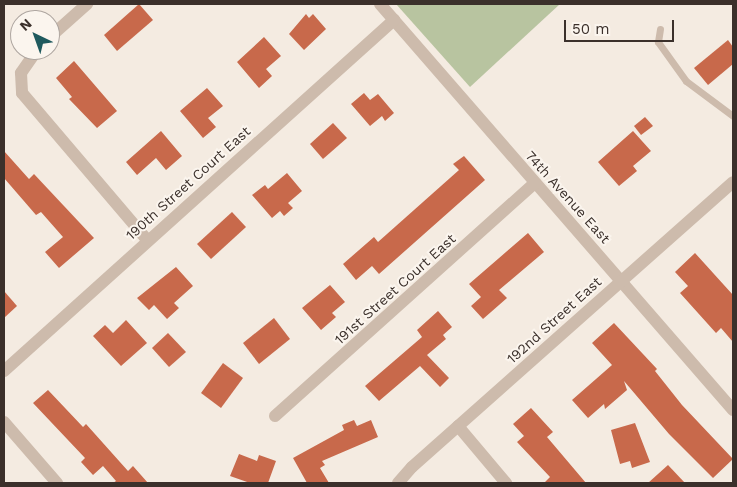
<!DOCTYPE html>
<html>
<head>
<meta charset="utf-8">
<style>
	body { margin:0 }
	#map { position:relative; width:737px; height:487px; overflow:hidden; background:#f4ebe1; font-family:"Work Sans",sans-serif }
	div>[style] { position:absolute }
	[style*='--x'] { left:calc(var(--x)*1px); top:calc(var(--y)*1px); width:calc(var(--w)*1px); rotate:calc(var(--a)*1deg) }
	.green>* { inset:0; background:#b8c4a0 }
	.building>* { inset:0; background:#c8694b }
	.service>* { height:7px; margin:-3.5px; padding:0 3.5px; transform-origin:3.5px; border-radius:3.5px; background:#cdbbac }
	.minor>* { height:12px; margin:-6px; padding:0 6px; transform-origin:6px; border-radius:6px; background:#cdbbac }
	.tertiary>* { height:12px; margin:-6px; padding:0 6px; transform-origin:6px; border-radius:6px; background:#cdbbac }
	span { translate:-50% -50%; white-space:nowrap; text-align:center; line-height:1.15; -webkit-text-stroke:4px #fbf5ee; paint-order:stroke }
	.street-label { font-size:14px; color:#3b302b }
	.frame { position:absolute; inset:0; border:5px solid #3b302b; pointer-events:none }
	.north { position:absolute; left:10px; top:10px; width:50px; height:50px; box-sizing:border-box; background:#fbf5ee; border:1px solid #aea6a0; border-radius:50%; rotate:318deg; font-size:14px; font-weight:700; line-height:20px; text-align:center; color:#3b302b }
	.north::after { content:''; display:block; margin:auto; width:18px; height:22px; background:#1f5a5e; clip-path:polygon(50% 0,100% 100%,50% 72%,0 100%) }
	.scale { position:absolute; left:564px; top:20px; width:110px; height:22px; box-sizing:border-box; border:2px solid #3b302b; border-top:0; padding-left:6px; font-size:15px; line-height:18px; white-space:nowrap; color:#3b302b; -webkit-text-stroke:4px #fbf5ee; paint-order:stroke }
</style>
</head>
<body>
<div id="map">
	<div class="green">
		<i style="clip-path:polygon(396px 4px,560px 4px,470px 87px)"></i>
	</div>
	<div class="building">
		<i style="clip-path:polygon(139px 4px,153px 20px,117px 51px,104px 35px)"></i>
		<i style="clip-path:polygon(306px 14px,309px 18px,313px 14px,326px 29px,304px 50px,289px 34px)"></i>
		<i style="clip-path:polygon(264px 37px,281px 56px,266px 69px,272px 76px,259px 88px,237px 62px)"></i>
		<i style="clip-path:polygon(728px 40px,733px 47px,733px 64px,708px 85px,694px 68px)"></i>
		<i style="clip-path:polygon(74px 61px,117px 111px,97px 128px,69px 99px,72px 97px,56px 78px)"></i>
		<i style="clip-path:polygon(207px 88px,223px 106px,208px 118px,216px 127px,203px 138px,180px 111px)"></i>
		<i style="clip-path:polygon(364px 93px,370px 100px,378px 94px,394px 113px,385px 121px,382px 116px,370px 126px,351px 104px)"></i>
		<i style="clip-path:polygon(645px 117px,653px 126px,641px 135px,634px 126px)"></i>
		<i style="clip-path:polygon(333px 123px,347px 138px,323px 159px,310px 144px)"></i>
		<i style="clip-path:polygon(161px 131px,182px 156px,166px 170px,156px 158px,137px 175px,126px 162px)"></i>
		<i style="clip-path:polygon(633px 131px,651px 151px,633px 166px,637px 171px,619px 186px,598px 162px)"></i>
		<i style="clip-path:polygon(4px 151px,29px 179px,34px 174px,94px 238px,59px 268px,45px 252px,63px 237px,41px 212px,36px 215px,4px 178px)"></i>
		<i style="clip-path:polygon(464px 156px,485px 180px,379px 274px,372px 266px,356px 280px,343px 264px,374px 237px,378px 242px,459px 170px,453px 164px)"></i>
		<i style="clip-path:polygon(287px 173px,302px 191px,288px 203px,293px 208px,284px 216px,280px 211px,272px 218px,252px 195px,265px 185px,268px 189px)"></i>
		<i style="clip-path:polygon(232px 212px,246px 227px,211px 259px,197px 244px)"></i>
		<i style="clip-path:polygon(528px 233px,544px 252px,499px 290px,507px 298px,483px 319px,471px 306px,481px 297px,469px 284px)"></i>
		<i style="clip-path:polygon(695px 253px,733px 295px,733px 342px,721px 328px,716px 333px,680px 293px,688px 286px,675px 272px)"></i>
		<i style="clip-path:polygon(176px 267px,193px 286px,174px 303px,179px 308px,167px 319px,154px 305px,149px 310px,137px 298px)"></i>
		<i style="clip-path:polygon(330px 285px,345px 302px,332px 313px,336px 317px,321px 330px,302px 308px)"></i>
		<i style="clip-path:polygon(4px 291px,17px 306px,4px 318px)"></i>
		<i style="clip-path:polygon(438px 311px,452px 327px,443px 335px,446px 339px,427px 355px,449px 378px,440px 387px,420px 366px,379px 401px,365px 386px,422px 337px,417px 330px)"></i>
		<i style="clip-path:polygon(274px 318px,290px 339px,259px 364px,243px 343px)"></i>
		<i style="clip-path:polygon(126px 320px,147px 343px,121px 366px,93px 336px,105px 325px,113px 333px)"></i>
		<i style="clip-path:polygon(614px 323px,657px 369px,655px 371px,682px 405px,733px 459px,713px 478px,669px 434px,624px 381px,627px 390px,605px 409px,604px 404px,588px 418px,572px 400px,612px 365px,592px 343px)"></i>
		<i style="clip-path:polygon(168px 333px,186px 352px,169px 367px,152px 348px)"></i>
		<i style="clip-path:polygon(223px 363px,243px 378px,221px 408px,201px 393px)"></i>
		<i style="clip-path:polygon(48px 390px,83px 427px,86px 424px,128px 471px,133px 466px,148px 483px,113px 483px,116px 481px,103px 466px,93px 475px,81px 462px,85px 458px,33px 403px)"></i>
		<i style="clip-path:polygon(531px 408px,553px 432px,547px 437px,586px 483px,544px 483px,550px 477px,517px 442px,524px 436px,513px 424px)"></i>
		<i style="clip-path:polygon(354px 420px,357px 426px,371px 420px,378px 437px,322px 461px,325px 465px,320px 468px,329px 483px,307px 483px,293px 458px,344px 430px,342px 425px)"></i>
		<i style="clip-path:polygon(635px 423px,650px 462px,632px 468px,630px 461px,620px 464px,611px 430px)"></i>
		<i style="clip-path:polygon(239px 454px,257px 461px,259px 455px,276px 461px,268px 483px,250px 483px,230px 476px)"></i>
		<i style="clip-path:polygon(668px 465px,685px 483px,648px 483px)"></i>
	</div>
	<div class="service">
		<i style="--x:660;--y:29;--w:13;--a:99"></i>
		<i style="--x:658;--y:42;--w:48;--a:54.3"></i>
		<i style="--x:686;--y:81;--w:59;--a:36.7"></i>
	</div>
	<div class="minor">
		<i style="--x:380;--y:4;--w:538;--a:48.99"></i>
		<i style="--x:50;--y:37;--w:50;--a:-41.7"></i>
		<i style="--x:37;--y:50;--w:28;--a:125"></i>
		<i style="--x:21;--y:73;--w:20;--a:87"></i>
		<i style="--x:22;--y:93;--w:193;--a:49.6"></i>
		<i style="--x:4;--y:371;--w:525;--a:-41.99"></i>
		<i style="--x:275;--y:416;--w:349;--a:-41.9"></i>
		<i style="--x:4;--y:422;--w:81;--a:49"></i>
		<i style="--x:458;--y:426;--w:75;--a:49.9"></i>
	</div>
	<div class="tertiary">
		<i style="--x:398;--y:483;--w:21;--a:-49"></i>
		<i style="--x:412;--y:467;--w:429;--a:-41.6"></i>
	</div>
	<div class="street-label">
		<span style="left:188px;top:183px;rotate:-42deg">190th Street Court East</span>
		<span style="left:568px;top:197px;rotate:48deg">74th Avenue East</span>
		<span style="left:395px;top:289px;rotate:-42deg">191st Street Court East</span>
		<span style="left:554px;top:320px;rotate:-42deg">192nd Street East</span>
	</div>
	<div class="frame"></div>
	<div class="north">N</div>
	<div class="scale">50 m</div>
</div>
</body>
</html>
